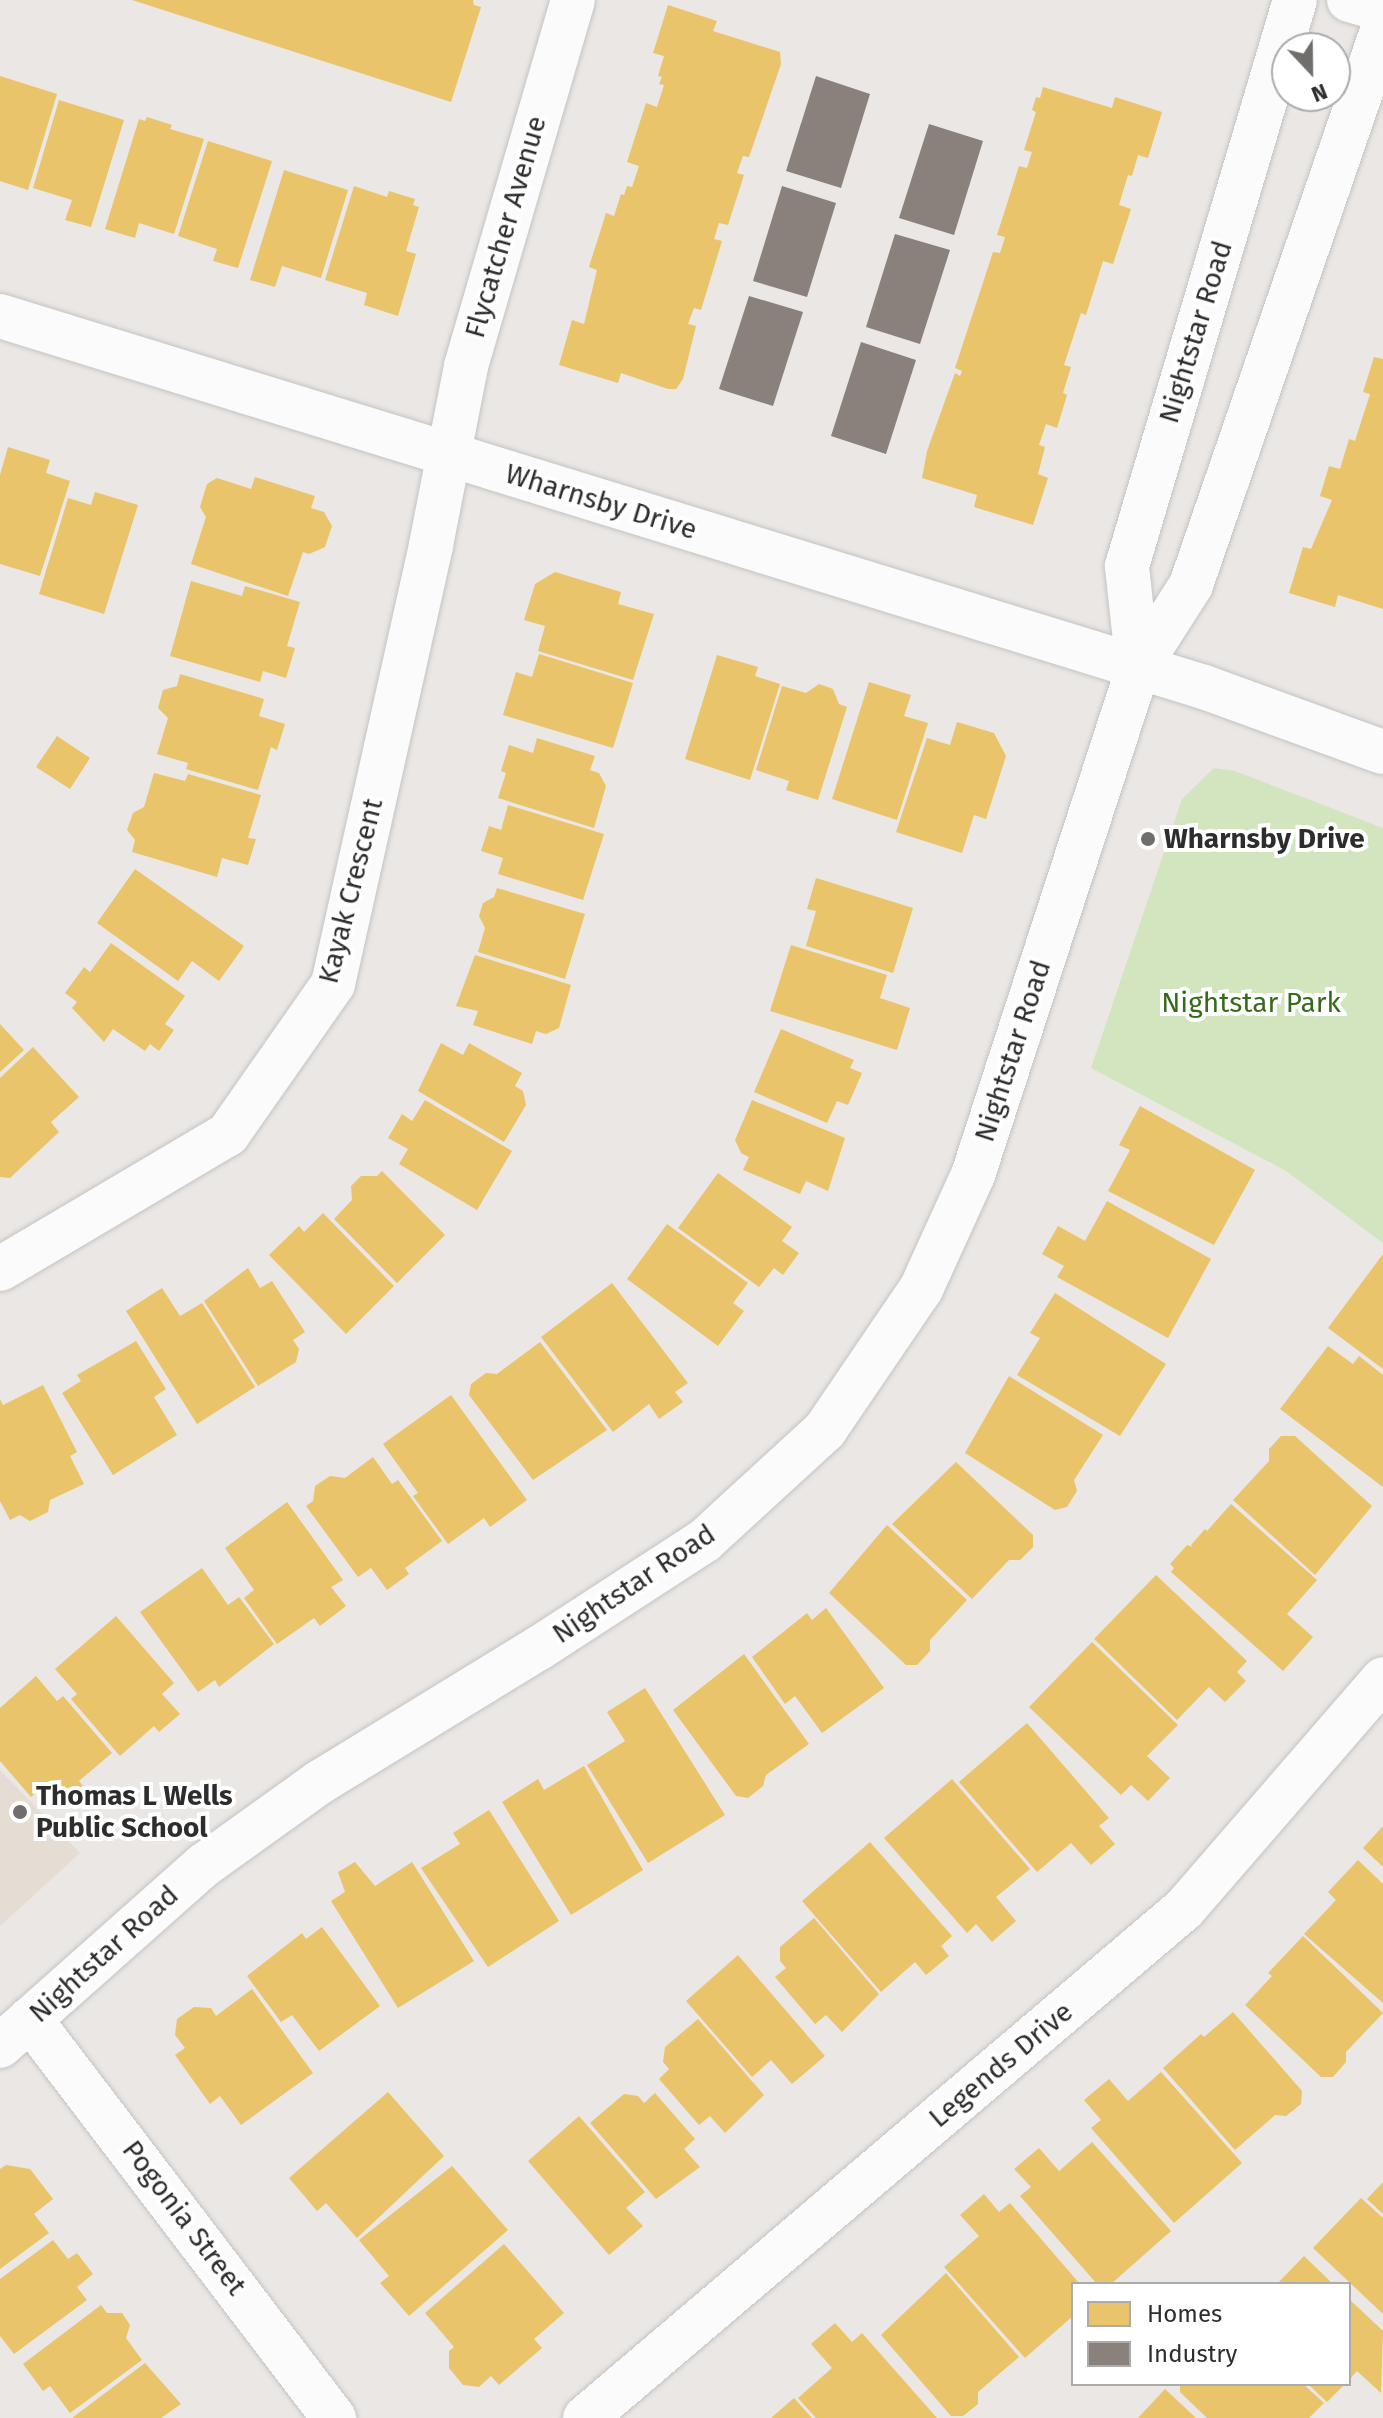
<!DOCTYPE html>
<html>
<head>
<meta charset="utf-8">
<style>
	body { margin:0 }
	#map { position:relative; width:1383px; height:2418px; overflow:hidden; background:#eae7e4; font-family:"Fira Sans",sans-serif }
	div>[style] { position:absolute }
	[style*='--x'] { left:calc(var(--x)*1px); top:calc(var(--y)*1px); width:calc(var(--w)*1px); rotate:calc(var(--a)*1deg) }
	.education>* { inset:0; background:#e5ddd3 }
	.green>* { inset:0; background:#d2e5be }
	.homes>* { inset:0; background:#e9c46a }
	.industry>* { inset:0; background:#8a817c }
	.roads { filter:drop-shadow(0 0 2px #c4c4c4) drop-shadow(0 0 2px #c4c4c4) }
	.street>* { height:44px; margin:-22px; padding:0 22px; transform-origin:22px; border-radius:22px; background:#fcfbfb }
	.secondary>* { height:44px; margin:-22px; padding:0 22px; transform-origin:22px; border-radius:22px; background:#fcfbfb }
	.dots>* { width:22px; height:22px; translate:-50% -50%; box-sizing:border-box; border:4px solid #fff; border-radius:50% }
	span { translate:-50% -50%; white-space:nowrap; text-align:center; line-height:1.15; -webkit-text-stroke:8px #fff; paint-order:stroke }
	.street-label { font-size:28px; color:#2d2d2d }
	.poi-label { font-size:28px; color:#2d2d2d; font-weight:700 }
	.left { translate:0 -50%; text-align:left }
	.park-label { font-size:28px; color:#376b1c }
	.legend { position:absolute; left:1071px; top:2282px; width:280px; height:104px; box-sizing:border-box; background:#fff; border:2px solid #ababab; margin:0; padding:10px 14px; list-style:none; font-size:24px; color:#2d2d2d }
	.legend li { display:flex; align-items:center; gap:16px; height:40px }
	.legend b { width:40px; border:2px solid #ababab }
	.north { position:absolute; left:1271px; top:32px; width:80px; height:80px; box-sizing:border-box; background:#fff; border:2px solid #ababab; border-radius:50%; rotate:158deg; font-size:22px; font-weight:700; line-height:32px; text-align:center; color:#2d2d2d }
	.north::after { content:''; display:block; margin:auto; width:28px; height:36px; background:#6f6e6d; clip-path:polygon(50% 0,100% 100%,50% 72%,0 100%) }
</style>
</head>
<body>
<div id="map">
	<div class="education">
		<i style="clip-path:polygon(0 1770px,80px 1853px,0 1926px)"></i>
	</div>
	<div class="green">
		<i style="clip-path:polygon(1214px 768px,1235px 771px,1383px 828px,1383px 1243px,1286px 1171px,1091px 1068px,1182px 799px)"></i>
	</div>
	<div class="homes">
		<i style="clip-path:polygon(132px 0,473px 0,474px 5px,481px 7px,451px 102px)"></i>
		<i style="clip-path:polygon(668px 5px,717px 21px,713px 31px,780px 52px,781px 64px,749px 157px,743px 156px,737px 173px,744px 175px,728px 225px,719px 223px,714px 239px,722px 241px,701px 310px,694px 308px,688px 324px,696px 326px,683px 379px,676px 389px,668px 389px,621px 373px,618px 383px,559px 365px,572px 320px,584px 324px,597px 270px,589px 267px,606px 213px,614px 216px,621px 194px,624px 195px,627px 186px,632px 187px,639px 166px,627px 162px,646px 103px,657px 107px,664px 85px,659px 84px,662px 77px,658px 76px,664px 56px,653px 53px)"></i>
		<i style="clip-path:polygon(0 76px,57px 94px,28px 190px,0 181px)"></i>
		<i style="clip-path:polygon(1043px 87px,1112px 108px,1115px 97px,1162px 112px,1148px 158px,1138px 155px,1132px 176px,1128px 175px,1119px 205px,1131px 209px,1113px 264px,1103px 261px,1086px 315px,1081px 313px,1064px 365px,1071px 367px,1063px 393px,1067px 395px,1057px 428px,1046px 424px,1039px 445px,1045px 447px,1038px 474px,1048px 478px,1033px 525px,974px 507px,977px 495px,922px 478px,927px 451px,955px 373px,960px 376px,962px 371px,955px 368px,993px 252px,1000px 253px,1005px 237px,997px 235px,1019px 166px,1027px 168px,1032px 152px,1024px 150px,1036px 112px,1032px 110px,1036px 97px,1040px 98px)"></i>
		<i style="clip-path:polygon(59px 100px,124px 120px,91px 227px,65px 220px,72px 200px,33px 188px)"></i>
		<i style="clip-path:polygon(147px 117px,172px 125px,170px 129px,204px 139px,174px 234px,139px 223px,135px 238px,105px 229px,139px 119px,145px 121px)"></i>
		<i style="clip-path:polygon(208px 141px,272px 161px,238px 268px,213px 261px,217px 249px,178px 236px)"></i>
		<i style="clip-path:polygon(284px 170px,348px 190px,321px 278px,282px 266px,275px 287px,250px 280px)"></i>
		<i style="clip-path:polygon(354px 186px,387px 197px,389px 191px,415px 199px,413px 205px,419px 207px,406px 251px,416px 254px,398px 316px,364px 305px,367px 293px,325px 280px)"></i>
		<i style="clip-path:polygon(1374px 357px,1383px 359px,1383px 609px,1338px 595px,1335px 607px,1289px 593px,1303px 547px,1311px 549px,1332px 500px,1320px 496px,1329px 466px,1340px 469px,1349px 439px,1355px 441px,1370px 394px,1363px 392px)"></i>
		<i style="clip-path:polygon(8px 447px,50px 460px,46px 473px,70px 481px,40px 576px,0 564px,0 475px)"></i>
		<i style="clip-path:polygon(255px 477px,315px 496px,311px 508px,324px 512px,332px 526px,325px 547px,309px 554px,303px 552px,288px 596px,191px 564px,206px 517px,200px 507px,207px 484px,217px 478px,251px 489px)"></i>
		<i style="clip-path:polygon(95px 492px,138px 505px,104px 614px,39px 594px,68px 498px,91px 505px)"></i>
		<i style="clip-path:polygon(555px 572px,621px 592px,618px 604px,654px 614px,633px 680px,538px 651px,545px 626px,524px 620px,535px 584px)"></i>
		<i style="clip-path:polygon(191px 581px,242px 596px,245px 586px,300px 602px,287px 646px,295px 648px,286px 678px,263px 671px,260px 682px,170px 656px)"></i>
		<i style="clip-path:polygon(539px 654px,633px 683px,613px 748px,503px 715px,516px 672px,532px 677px)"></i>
		<i style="clip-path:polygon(717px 655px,758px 667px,755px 676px,780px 684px,750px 780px,685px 759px)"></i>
		<i style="clip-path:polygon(180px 674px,264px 699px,259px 716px,285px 724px,277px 750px,271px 747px,258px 790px,186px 769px,188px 763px,157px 754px,168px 718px,158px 708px,163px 690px,177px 686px)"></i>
		<i style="clip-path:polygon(869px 682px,911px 695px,904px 716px,928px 723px,897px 820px,832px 799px)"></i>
		<i style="clip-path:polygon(819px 684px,833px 689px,839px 704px,847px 707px,818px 800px,786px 790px,789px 781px,756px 770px,782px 686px,806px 693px)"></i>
		<i style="clip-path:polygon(957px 722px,994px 733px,1006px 756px,986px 819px,974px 815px,962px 853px,896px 832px,927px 738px,950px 745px)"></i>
		<i style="clip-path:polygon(57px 736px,90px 758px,70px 789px,36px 767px)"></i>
		<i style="clip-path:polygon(537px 738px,595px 756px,590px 770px,599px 773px,606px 786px,594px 828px,498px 798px,506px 773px,501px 771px,509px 745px,533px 753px)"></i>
		<i style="clip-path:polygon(154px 773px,185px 781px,188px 774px,261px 795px,248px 838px,256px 839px,248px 865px,222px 858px,217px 877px,132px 852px,135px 840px,127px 830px,133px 813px,144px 807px)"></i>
		<i style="clip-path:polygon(508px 805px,604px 834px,583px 900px,498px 874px,503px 858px,481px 851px,489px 826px,501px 830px)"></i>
		<i style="clip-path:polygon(135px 869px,244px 946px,219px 981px,192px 961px,178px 981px,97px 923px)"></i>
		<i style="clip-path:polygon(816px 878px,913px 908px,893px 973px,806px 946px,816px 911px,807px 909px)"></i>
		<i style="clip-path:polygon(497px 888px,585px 914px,565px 979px,478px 952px,485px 928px,479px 916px,483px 903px,494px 897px)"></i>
		<i style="clip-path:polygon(111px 943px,185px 996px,165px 1024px,174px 1030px,159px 1051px,150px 1044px,145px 1051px,113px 1029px,104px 1042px,72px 1008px,77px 1002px,65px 993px,84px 967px,90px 972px)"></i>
		<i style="clip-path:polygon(791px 945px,887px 975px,880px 998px,910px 1008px,897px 1050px,770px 1011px)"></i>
		<i style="clip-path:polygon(475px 955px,571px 985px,559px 1028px,546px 1034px,536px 1031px,532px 1044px,473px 1025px,478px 1011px,456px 1006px)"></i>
		<i style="clip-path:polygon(0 1024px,24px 1050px,0 1072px)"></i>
		<i style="clip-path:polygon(781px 1029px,854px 1060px,850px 1068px,862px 1073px,848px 1105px,837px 1101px,827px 1123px,754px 1092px)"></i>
		<i style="clip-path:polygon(441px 1043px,463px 1055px,469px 1043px,522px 1073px,515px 1086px,523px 1091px,526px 1105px,504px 1142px,418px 1091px)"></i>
		<i style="clip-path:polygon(33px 1047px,79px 1097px,51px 1122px,59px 1132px,10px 1178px,0 1177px,0 1078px)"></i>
		<i style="clip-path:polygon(425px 1100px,512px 1151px,477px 1210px,399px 1164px,408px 1149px,388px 1138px,402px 1114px,412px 1121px)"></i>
		<i style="clip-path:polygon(752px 1100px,845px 1138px,828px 1191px,806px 1181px,800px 1194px,743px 1170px,749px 1157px,741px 1153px,735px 1140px)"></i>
		<i style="clip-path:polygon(1140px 1106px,1255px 1170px,1214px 1245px,1108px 1191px,1130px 1150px,1119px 1145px)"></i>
		<i style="clip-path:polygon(382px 1171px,445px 1235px,397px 1283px,334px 1219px,352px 1200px,351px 1186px,361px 1176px,377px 1176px)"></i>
		<i style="clip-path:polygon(718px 1173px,792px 1227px,782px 1241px,799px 1253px,783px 1275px,774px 1268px,759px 1287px,678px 1228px)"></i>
		<i style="clip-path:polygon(1107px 1201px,1211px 1259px,1168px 1338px,1057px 1277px,1064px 1266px,1042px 1254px,1058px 1226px,1085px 1241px)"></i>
		<i style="clip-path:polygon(323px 1213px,394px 1286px,346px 1334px,269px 1255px,299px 1226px,304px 1232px)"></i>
		<i style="clip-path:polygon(667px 1224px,748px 1283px,733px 1303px,744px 1311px,718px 1346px,627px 1279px)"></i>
		<i style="clip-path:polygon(1383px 1254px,1383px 1369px,1328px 1328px)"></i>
		<i style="clip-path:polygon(248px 1268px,260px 1288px,272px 1281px,305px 1332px,293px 1340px,299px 1349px,296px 1362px,258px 1386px,204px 1301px)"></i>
		<i style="clip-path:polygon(612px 1283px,688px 1383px,675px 1392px,683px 1402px,659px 1419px,649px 1404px,613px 1432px,541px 1337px)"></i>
		<i style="clip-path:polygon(162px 1288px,180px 1316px,202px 1303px,255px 1387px,197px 1424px,126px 1311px)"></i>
		<i style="clip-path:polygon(1055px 1293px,1166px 1364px,1120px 1436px,1017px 1375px,1040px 1338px,1030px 1333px)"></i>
		<i style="clip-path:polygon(136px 1341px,166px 1389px,154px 1397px,177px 1435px,113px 1475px,62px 1393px,81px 1381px,77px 1375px)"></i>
		<i style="clip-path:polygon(540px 1342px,607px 1430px,533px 1480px,469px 1395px,471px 1384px,486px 1373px,497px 1374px)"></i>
		<i style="clip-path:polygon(1328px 1346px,1353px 1364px,1359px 1356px,1383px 1375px,1383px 1487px,1280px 1409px)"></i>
		<i style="clip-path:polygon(1009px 1376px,1103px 1435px,1074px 1480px,1077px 1491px,1067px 1507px,1055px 1510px,965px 1453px)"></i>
		<i style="clip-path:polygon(43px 1385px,77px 1452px,70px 1456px,84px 1484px,50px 1500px,48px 1512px,30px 1521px,20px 1515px,10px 1520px,0 1501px,0 1399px,3px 1405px)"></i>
		<i style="clip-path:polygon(451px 1395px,527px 1500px,490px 1527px,484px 1518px,448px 1544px,413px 1496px,418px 1493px,383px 1444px)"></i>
		<i style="clip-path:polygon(1281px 1436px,1295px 1436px,1372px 1506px,1315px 1575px,1233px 1500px,1269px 1461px,1269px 1449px)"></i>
		<i style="clip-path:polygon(373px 1457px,392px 1484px,398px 1480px,442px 1541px,405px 1568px,409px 1574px,387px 1590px,371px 1568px,358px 1577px,306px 1506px,313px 1501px,315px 1486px,330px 1476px,345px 1478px)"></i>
		<i style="clip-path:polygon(956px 1462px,1033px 1535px,1033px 1547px,1020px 1560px,1009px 1560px,972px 1599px,892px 1524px)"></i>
		<i style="clip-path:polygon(287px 1502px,343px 1580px,331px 1587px,346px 1606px,320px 1626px,314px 1618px,277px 1644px,244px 1598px,254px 1590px,225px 1548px)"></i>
		<i style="clip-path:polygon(1231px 1504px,1317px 1580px,1287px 1614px,1313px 1637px,1283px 1671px,1171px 1572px,1174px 1568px,1170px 1564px,1187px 1545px,1193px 1547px,1191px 1545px,1205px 1529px,1207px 1531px)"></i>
		<i style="clip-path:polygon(887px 1525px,967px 1600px,930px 1640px,930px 1651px,917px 1665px,906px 1665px,829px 1593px)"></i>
		<i style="clip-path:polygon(202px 1568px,228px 1605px,239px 1597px,274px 1644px,219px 1687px,215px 1680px,198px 1692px,140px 1612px)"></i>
		<i style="clip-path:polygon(1156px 1575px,1247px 1661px,1237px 1672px,1246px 1681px,1225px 1702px,1209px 1687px,1177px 1720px,1094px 1639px)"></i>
		<i style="clip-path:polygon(826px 1608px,884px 1688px,822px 1733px,795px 1696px,785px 1704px,752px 1657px,807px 1613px,812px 1620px)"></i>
		<i style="clip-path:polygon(116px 1616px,174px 1683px,162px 1694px,180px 1714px,159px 1732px,154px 1726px,120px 1756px,71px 1699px,77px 1694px,55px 1669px)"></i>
		<i style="clip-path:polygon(1092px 1642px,1178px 1725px,1147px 1756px,1170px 1778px,1148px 1801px,1131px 1785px,1121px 1795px,1029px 1707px)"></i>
		<i style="clip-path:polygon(744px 1654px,809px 1744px,766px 1775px,763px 1786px,748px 1798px,736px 1796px,673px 1710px)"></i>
		<i style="clip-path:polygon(36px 1676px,57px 1701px,63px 1696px,112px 1753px,79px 1781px,84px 1787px,63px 1806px,45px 1785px,31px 1797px,0 1761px,0 1708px)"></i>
		<i style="clip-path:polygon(645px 1688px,725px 1815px,648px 1863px,587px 1765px,625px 1741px,607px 1712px)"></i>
		<i style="clip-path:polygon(1027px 1723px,1109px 1818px,1099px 1826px,1115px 1844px,1091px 1865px,1071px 1843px,1037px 1872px,959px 1782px)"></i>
		<i style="clip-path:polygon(584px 1766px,643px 1870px,571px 1915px,502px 1802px,538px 1779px,544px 1790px)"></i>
		<i style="clip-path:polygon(952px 1779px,1030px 1869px,996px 1897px,1016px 1921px,992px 1942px,976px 1924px,967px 1933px,884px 1838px)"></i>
		<i style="clip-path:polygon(489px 1810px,559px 1921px,488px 1967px,421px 1868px,460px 1844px,453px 1833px)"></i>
		<i style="clip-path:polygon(1383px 1826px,1383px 1867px,1363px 1848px)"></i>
		<i style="clip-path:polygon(870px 1842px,952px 1936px,941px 1946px,949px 1956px,926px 1975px,915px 1962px,881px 1992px,802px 1901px)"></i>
		<i style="clip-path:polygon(1358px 1860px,1383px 1884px,1383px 2003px,1304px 1934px,1336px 1900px,1328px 1892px)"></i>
		<i style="clip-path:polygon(355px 1862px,375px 1886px,412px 1862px,474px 1961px,398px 2008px,331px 1901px,345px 1892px,338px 1872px)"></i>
		<i style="clip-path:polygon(814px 1918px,879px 1994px,842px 2032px,826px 2015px,815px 2024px,775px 1977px,786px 1968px,780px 1961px,780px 1947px)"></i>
		<i style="clip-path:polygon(322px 1927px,380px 2006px,319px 2051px,292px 2015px,281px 2022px,247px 1976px,302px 1933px,306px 1939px)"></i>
		<i style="clip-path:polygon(1303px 1936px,1383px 2013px,1346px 2052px,1346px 2062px,1333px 2077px,1321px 2077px,1245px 2005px,1272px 1976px,1268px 1973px)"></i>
		<i style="clip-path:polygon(738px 1955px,825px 2056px,792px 2084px,771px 2060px,752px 2077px,686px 2001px)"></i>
		<i style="clip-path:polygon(252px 1989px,313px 2073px,241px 2125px,220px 2096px,210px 2104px,175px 2055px,185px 2048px,175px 2035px,177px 2019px,194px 2007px,211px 2008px,216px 2016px)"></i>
		<i style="clip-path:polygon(1233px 2012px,1302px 2091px,1301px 2104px,1286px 2116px,1275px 2115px,1235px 2150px,1163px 2068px,1201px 2034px,1204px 2037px)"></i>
		<i style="clip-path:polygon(698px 2019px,764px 2095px,725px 2133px,710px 2116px,699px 2125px,659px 2079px,669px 2069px,663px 2062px,665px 2047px)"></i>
		<i style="clip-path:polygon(1161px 2072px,1242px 2163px,1174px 2223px,1091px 2128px,1101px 2120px,1084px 2100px,1109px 2079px,1128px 2101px)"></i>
		<i style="clip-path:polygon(388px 2092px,444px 2156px,357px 2238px,326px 2203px,317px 2211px,289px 2178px)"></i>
		<i style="clip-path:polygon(655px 2093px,695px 2139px,684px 2149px,700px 2167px,656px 2199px,590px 2123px,624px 2094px,638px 2096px,644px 2103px)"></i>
		<i style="clip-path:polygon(579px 2116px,645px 2192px,626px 2208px,643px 2226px,609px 2255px,528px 2161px)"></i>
		<i style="clip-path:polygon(1092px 2142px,1171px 2231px,1111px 2284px,1097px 2284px,1020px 2196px,1031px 2187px,1014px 2169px,1039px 2148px,1059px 2171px)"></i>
		<i style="clip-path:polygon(6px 2165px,30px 2169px,53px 2199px,34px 2214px,49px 2233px,0 2269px,0 2169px)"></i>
		<i style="clip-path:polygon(452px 2166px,508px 2230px,409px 2316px,380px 2283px,389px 2276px,359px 2240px)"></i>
		<i style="clip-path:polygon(1383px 2182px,1383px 2214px,1367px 2199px)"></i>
		<i style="clip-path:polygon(984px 2194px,999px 2212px,1010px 2203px,1080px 2284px,1073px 2284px,1073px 2316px,1025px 2358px,944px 2267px,979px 2236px,960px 2215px)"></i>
		<i style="clip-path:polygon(1361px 2198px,1383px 2218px,1383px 2314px,1313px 2248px)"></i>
		<i style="clip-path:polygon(53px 2240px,68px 2259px,77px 2253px,93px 2274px,77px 2287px,87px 2300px,14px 2354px,0 2336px,0 2279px)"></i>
		<i style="clip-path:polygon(504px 2244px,564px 2313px,534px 2339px,542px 2348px,499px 2385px,491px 2376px,479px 2387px,463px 2385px,449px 2368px,449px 2351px,454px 2347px,425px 2313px)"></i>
		<i style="clip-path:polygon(1304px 2256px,1333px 2284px,1277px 2284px)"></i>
		<i style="clip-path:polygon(946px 2273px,1019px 2357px,978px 2392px,978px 2404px,963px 2416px,951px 2416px,881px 2335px)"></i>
		<i style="clip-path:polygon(1349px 2299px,1383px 2331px,1381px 2393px,1357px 2371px,1349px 2380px)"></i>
		<i style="clip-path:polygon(101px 2305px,107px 2313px,122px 2313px,130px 2325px,126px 2338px,142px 2360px,70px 2413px,50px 2386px,43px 2391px,23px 2364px)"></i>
		<i style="clip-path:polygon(835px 2323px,852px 2342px,862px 2333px,937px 2418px,816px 2418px,798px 2398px,832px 2368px,811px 2344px)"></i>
		<i style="clip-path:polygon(145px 2363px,181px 2404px,161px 2418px,72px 2418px)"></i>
		<i style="clip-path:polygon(1180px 2384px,1303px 2384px,1324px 2403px,1309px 2418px,1207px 2418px,1180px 2392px)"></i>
		<i style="clip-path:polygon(1308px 2384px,1345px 2384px,1327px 2402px)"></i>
		<i style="clip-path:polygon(1165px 2389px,1196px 2418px,1138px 2418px)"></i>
		<i style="clip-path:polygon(794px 2398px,812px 2418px,771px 2418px)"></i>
	</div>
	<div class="industry">
		<i style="clip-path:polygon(816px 76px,870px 94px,841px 188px,786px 171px)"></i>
		<i style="clip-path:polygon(929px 124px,983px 141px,954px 235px,899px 218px)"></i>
		<i style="clip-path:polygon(782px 186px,836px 203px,807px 297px,753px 281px)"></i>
		<i style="clip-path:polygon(895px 234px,950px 250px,920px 344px,866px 327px)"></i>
		<i style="clip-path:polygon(749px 296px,803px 312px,773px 406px,719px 389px)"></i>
		<i style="clip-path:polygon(861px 342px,916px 360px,886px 454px,831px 436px)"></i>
	</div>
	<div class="roads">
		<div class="street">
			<i style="--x:0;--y:316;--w:1260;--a:17.13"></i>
			<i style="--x:1204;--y:687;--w:190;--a:20"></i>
			<i style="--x:0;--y:1269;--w:265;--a:-30.6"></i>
			<i style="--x:228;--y:1134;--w:183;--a:-55"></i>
			<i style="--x:333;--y:984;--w:450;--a:-77.4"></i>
			<i style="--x:431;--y:545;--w:182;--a:-78.9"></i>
			<i style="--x:466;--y:366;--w:381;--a:-73.7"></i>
			<i style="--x:30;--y:2019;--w:502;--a:52.7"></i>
			<i style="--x:585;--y:2418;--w:786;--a:-40.36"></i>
			<i style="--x:1184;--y:1909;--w:304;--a:-49.1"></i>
		</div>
		<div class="secondary">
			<i style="--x:1349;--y:0;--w:35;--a:16"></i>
			<i style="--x:1138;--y:668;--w:103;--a:-96.2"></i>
			<i style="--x:1127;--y:566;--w:590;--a:-73.47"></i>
			<i style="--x:0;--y:2046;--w:273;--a:-41.6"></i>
			<i style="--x:204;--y:1865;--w:143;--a:-35.6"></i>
			<i style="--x:320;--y:1782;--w:257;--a:-31.5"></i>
			<i style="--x:539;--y:1648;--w:197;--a:-33"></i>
			<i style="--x:704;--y:1541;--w:164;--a:-42.5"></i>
			<i style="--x:825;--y:1430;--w:171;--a:-55.8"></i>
			<i style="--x:921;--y:1289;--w:125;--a:-65.5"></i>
			<i style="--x:973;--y:1175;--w:533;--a:-71.97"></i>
			<i style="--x:1138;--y:668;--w:98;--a:-57.4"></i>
			<i style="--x:1191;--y:585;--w:589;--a:-70.98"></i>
		</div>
	</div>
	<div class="dots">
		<i style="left:1148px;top:839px;background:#6f6e6d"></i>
		<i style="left:20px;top:1812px;background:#6f6e6d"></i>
	</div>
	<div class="street-label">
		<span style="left:506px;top:227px;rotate:-74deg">Flycatcher Avenue</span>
		<span style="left:1196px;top:332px;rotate:-73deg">Nightstar Road</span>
		<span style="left:601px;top:502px;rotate:17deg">Wharnsby Drive</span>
		<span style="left:351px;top:891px;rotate:-76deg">Kayak Crescent</span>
		<span style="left:1013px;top:1051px;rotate:-72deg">Nightstar Road</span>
		<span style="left:634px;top:1584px;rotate:-34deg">Nightstar Road</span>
		<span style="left:104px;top:1954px;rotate:-42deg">Nightstar Road</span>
		<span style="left:1001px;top:2065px;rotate:-40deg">Legends Drive</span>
		<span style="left:184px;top:2218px;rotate:53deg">Pogonia Street</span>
	</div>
	<div class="poi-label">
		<span class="left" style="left:1164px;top:839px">Wharnsby Drive</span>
		<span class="left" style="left:36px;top:1812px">Thomas L Wells<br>Public School</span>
	</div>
	<div class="park-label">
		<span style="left:1251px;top:1003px">Nightstar Park</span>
	</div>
	<ul class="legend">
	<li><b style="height:22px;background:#e9c46a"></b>Homes</li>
	<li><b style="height:22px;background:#8a817c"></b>Industry</li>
	</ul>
	<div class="north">N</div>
</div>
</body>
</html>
